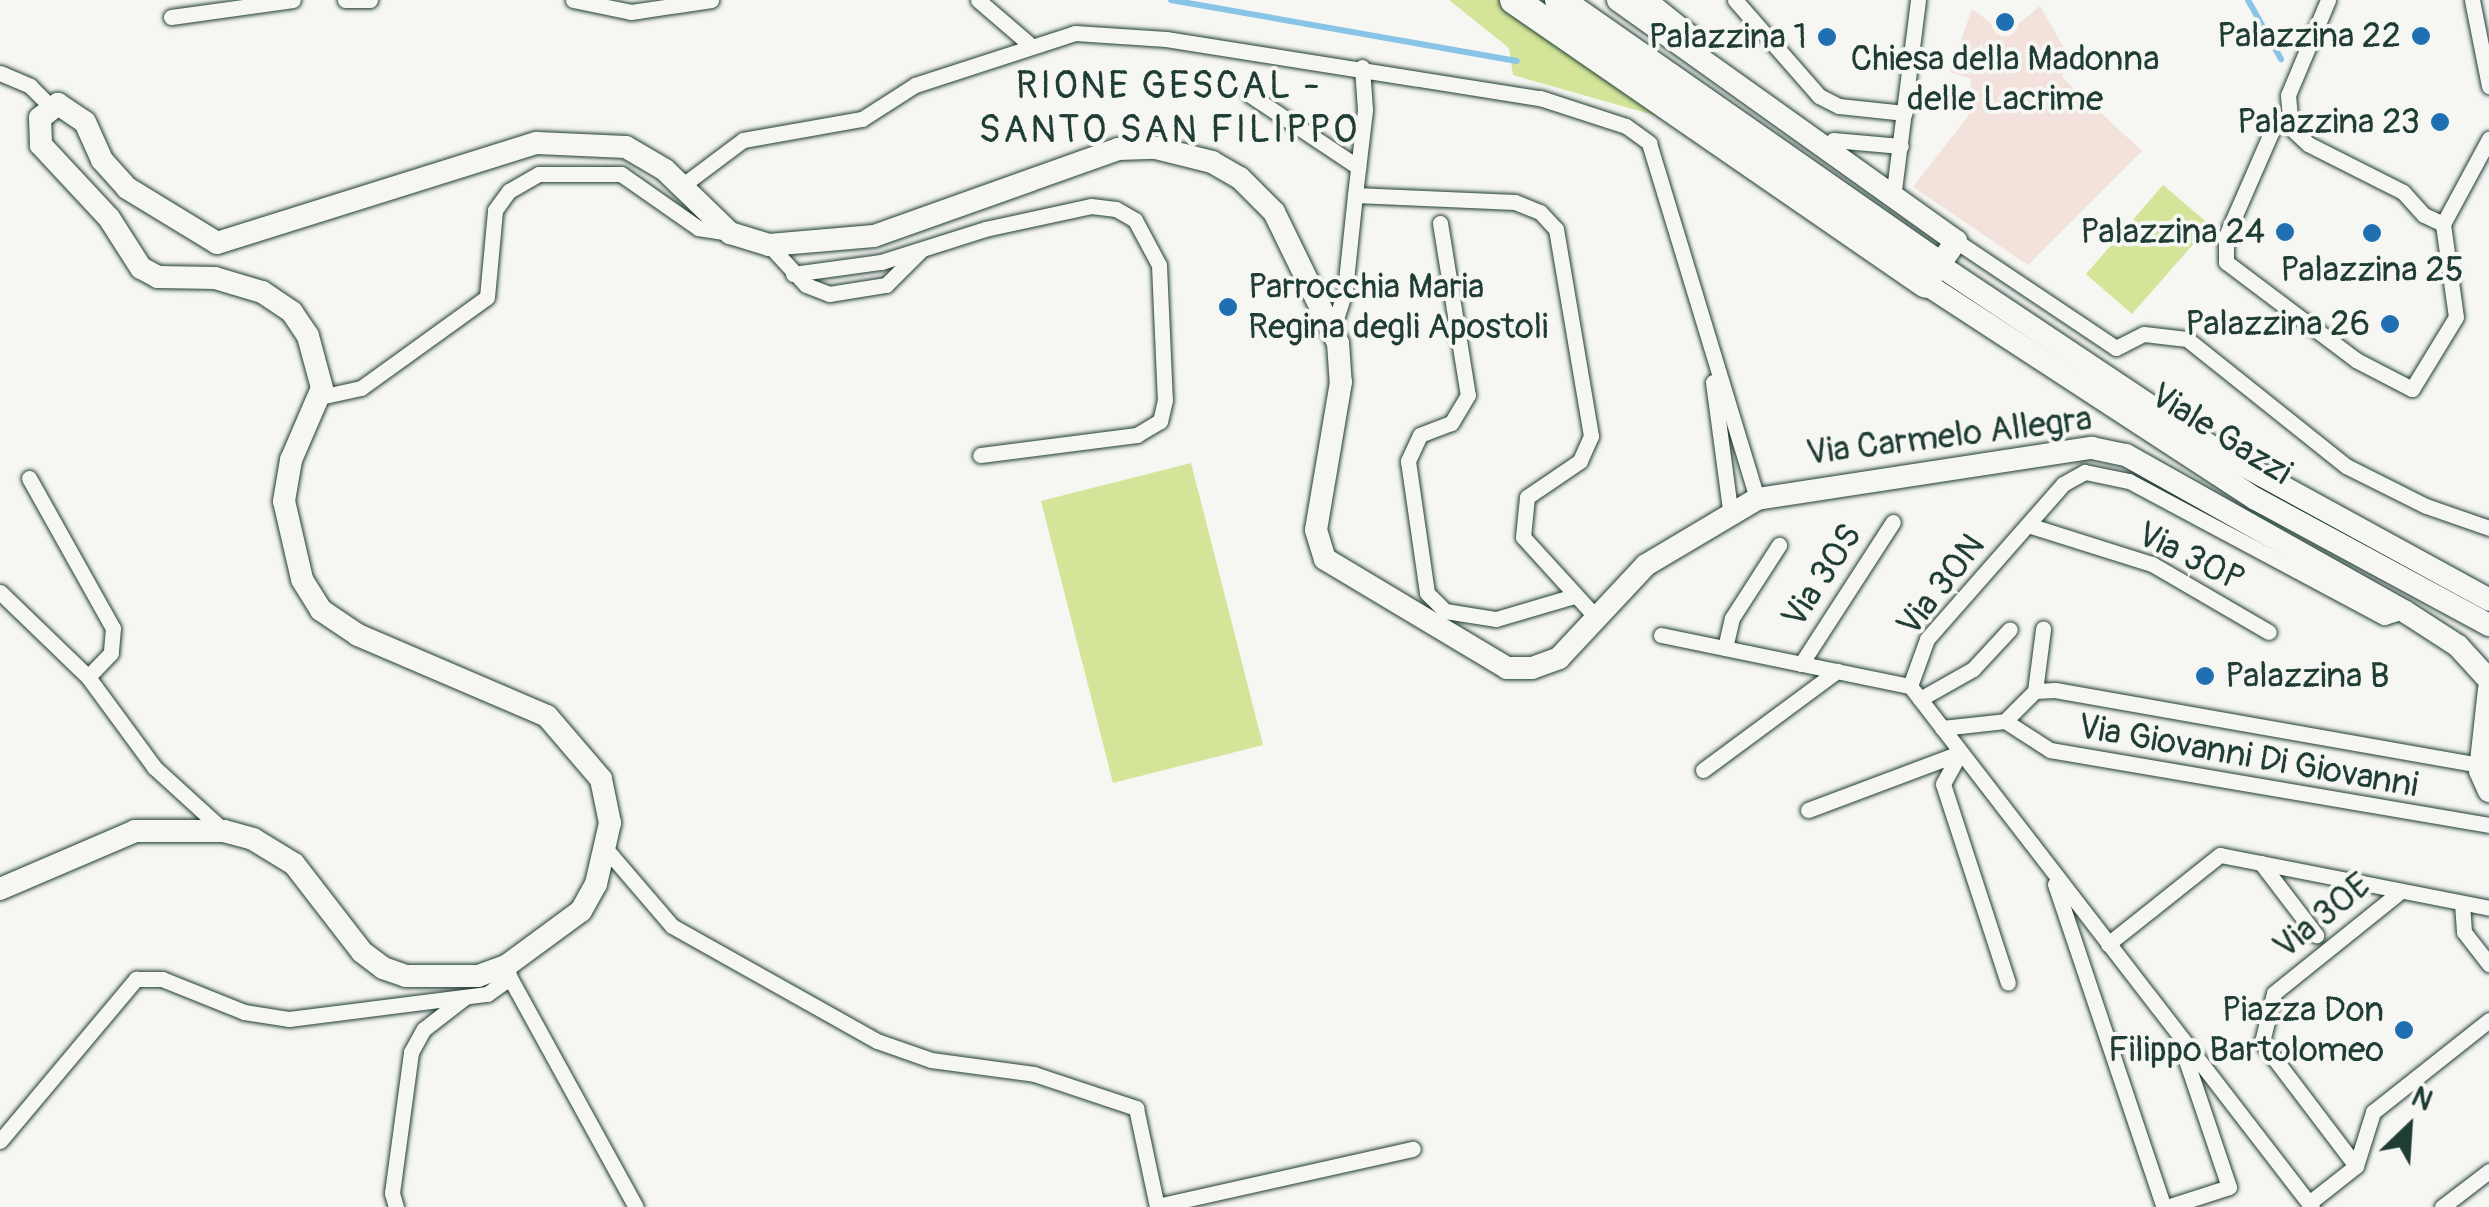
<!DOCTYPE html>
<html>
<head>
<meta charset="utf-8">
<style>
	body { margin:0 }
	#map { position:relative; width:2489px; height:1207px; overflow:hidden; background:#f6f6f2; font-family:Pangolin,sans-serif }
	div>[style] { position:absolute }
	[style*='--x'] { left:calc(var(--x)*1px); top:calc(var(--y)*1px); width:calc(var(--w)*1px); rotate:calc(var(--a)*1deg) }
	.built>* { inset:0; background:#f3e1dc }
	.green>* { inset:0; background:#d4e599 }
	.stream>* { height:6px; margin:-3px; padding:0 3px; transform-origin:3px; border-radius:3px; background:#88c4e7 }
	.roads { filter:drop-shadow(0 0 2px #1f3d34) drop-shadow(0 0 2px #1f3d34) }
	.street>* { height:15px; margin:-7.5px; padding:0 7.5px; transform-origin:7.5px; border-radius:7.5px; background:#f6f6f2 }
	.secondary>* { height:22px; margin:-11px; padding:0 11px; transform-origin:11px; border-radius:11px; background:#f6f6f2 }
	.highway>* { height:28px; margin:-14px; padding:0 14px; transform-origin:14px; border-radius:14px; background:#f6f6f2 }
	.dots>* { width:28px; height:28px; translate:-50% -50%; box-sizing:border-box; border:5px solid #f6f6f2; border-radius:50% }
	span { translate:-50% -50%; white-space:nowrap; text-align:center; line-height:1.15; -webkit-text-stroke:8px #f6f6f2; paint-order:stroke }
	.poi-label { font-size:35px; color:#1f3d34 }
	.right { translate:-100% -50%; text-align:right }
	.left { translate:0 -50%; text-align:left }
	.street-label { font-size:35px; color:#1f3d34 }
	.neighbourhood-label { font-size:38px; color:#1f3d34; letter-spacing:2.5px }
	.north { position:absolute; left:2359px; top:1077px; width:100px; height:100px; -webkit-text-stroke:8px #f6f6f2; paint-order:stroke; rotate:25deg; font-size:28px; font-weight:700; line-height:40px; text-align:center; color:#1f3d34 }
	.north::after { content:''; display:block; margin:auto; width:35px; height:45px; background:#1f3d34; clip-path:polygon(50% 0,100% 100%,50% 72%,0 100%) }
</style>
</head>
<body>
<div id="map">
	<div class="built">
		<i style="clip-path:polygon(2040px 6px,2071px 60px,2062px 77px,2142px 151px,2028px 265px,1913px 187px,1969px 115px,1971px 79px,1950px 72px,1972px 9px,2006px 34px)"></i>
	</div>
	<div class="green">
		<i style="clip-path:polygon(1449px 0,1547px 0,1530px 26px,1664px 118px,1513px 75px,1509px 48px)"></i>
		<i style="clip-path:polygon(2163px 185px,2210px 225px,2132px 314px,2086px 274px)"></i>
		<i style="clip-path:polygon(1191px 463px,1263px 745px,1113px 783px,1041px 501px)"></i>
	</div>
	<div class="stream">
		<i style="--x:1171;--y:0;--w:351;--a:10"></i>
		<i style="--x:2248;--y:0;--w:68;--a:60.8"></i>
	</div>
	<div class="roads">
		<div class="street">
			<i style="--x:345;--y:0;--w:25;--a:0"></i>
			<i style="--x:573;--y:0;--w:59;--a:11.7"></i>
			<i style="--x:631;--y:12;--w:81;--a:-8.5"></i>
			<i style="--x:978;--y:0;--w:66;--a:40.7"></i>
			<i style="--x:1735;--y:0;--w:128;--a:48.8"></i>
			<i style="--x:1819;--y:96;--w:22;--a:27"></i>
			<i style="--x:1839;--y:106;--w:66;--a:6.1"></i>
			<i style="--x:2328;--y:0;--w:103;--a:112.8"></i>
			<i style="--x:2288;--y:95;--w:33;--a:85"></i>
			<i style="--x:2291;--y:128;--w:23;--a:43"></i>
			<i style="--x:2308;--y:144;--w:106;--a:26.8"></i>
			<i style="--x:2403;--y:192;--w:31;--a:48"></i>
			<i style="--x:2424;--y:215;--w:21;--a:25"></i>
			<i style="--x:2472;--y:0;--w:88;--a:78.8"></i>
			<i style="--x:171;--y:17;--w:123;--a:-7.9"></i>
			<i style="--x:0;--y:73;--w:33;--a:23"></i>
			<i style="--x:30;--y:86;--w:28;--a:45"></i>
			<i style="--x:1250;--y:95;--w:130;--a:33.7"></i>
			<i style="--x:2286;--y:117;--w:15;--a:143"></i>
			<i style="--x:2274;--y:126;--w:120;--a:113.6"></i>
			<i style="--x:2226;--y:236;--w:26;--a:90"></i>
			<i style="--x:2226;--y:262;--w:163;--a:37"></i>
			<i style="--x:2356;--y:360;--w:63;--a:27.4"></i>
			<i style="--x:2412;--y:389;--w:84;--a:-58.6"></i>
			<i style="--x:2456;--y:317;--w:94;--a:-98"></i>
			<i style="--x:2443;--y:224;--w:97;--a:-61.6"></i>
			<i style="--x:1833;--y:140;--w:68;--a:5"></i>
			<i style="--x:683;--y:185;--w:75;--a:-36.9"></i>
			<i style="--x:743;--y:140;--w:121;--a:-10"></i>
			<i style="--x:862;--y:119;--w:63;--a:-32.7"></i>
			<i style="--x:915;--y:85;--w:168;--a:-18"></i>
			<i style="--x:1075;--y:33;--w:91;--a:3.8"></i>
			<i style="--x:1166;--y:39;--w:379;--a:9"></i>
			<i style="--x:1540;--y:98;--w:90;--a:18"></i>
			<i style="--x:1626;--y:126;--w:29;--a:36"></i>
			<i style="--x:1649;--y:143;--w:372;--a:73.1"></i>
			<i style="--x:1355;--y:195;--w:160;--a:2.5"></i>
			<i style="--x:1515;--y:202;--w:27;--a:22"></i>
			<i style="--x:1540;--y:212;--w:23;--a:47"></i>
			<i style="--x:1556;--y:229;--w:210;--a:80.4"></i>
			<i style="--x:1591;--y:436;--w:27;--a:114"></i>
			<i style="--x:1580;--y:461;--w:64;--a:145.8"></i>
			<i style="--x:1527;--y:497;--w:40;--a:95.7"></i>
			<i style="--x:1523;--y:537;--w:105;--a:47.7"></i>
			<i style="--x:1893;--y:198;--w:200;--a:-82.8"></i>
			<i style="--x:1440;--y:223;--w:174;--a:80.8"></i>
			<i style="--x:1468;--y:395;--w:33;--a:121"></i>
			<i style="--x:1451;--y:423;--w:33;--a:159"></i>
			<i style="--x:1420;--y:435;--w:29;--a:115"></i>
			<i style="--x:1408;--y:461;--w:133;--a:81.8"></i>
			<i style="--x:1427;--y:593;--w:25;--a:45"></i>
			<i style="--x:1445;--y:611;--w:52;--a:8.9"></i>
			<i style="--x:1496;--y:619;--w:81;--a:-16.4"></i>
			<i style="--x:1956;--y:241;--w:192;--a:33.8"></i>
			<i style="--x:2116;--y:348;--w:31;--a:-27"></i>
			<i style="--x:2144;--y:334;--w:43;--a:6.6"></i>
			<i style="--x:2187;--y:339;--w:203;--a:38.6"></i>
			<i style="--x:2346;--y:466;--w:89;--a:26.6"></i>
			<i style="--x:2426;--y:506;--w:67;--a:19.2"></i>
			<i style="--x:769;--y:245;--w:54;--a:47.2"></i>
			<i style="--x:806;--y:285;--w:25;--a:21"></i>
			<i style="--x:829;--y:294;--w:58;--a:-9"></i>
			<i style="--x:886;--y:285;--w:49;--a:-45"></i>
			<i style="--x:793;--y:274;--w:89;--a:-7.8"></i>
			<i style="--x:881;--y:262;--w:109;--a:-17.6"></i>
			<i style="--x:985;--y:229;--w:108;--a:-12.2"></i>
			<i style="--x:1091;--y:206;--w:25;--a:7"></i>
			<i style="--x:1116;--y:209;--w:22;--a:30"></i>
			<i style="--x:1135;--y:220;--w:51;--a:61.9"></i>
			<i style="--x:1159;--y:265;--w:135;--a:87.5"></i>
			<i style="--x:1165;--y:400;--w:22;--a:103"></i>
			<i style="--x:1160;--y:421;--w:27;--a:149"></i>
			<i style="--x:1137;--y:435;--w:158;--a:172.7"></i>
			<i style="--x:1333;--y:328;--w:40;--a:-72"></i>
			<i style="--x:1345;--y:290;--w:96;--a:-84"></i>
			<i style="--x:1355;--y:195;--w:86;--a:-83.3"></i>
			<i style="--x:1365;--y:110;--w:43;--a:-94"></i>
			<i style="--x:1713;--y:382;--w:129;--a:82.4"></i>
			<i style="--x:320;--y:397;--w:42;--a:-12.4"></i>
			<i style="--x:361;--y:388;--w:155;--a:-35.8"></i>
			<i style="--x:487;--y:297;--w:87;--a:-84.7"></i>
			<i style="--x:495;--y:210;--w:24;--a:-54"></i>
			<i style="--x:509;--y:191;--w:34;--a:-30"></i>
			<i style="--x:539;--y:174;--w:82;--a:0"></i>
			<i style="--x:621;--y:174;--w:94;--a:35"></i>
			<i style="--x:698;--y:228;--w:32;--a:9"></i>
			<i style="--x:29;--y:478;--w:172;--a:60.8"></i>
			<i style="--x:113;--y:628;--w:25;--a:95"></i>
			<i style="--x:111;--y:653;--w:33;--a:134"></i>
			<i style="--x:2028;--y:525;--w:130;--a:17.5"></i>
			<i style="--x:2152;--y:564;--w:135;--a:30.2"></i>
			<i style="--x:0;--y:592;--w:122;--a:44"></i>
			<i style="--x:88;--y:677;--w:112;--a:53.7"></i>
			<i style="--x:154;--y:767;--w:95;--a:42.4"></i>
			<i style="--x:1661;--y:635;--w:254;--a:11.6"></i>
			<i style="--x:1910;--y:686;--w:658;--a:52.35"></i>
			<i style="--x:1725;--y:648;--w:31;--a:-77"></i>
			<i style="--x:1732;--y:618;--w:87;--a:-57.2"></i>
			<i style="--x:1801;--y:664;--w:169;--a:-57.1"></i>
			<i style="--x:1910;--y:686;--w:50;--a:-70.1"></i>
			<i style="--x:1927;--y:639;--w:206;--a:-48.7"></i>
			<i style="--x:2063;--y:484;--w:25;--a:-29"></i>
			<i style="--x:2085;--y:472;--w:45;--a:11.6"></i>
			<i style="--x:2129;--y:481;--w:289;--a:28.1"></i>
			<i style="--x:2384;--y:617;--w:21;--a:-17"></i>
			<i style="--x:2035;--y:691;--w:63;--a:-82.6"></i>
			<i style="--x:1920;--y:699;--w:61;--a:-29.5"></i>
			<i style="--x:1973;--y:669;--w:54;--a:-47.2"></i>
			<i style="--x:2005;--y:721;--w:54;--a:32.8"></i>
			<i style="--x:2050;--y:750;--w:445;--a:9.7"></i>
			<i style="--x:1942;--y:728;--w:63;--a:-6.3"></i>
			<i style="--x:2005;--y:721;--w:42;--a:-45"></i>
			<i style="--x:2035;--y:691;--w:20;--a:-3"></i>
			<i style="--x:2055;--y:690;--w:432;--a:10"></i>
			<i style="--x:1960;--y:753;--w:35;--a:119"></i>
			<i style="--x:1943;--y:784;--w:209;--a:71.9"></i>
			<i style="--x:1703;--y:770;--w:167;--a:-36.5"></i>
			<i style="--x:1808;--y:810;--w:162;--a:-20.6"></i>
			<i style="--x:606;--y:849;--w:101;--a:49.4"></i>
			<i style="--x:672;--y:926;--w:235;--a:29.3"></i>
			<i style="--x:877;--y:1041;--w:57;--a:19.4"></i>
			<i style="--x:931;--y:1060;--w:104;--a:7.7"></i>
			<i style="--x:1034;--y:1074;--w:108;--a:18.4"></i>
			<i style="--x:1136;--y:1108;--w:101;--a:78"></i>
			<i style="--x:2261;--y:863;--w:91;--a:52.6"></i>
			<i style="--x:2055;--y:884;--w:341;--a:71.4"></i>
			<i style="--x:2462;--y:903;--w:29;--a:86"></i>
			<i style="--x:2464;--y:932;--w:41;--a:52"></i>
			<i style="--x:2108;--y:944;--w:143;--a:-38.5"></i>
			<i style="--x:2220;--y:855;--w:274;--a:11.1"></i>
			<i style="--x:510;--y:978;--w:261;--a:61.2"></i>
			<i style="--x:0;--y:1141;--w:212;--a:-50"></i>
			<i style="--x:136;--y:979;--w:26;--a:0"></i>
			<i style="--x:162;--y:979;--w:88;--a:21.9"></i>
			<i style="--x:244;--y:1012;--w:46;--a:8.8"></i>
			<i style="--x:289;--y:1019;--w:200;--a:-7.2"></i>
			<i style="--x:487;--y:994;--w:28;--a:-35"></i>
			<i style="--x:510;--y:978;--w:13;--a:-108"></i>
			<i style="--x:2356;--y:1166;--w:156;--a:-127.2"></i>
			<i style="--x:2262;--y:1042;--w:50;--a:-76.2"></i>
			<i style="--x:2274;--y:993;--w:163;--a:-38.8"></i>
			<i style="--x:2356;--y:1166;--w:57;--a:-72.5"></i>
			<i style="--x:2373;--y:1112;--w:148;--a:-38.4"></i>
			<i style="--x:2309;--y:1203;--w:60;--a:-38.2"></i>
			<i style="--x:1157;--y:1206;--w:262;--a:-12.6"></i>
			<i style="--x:396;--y:1207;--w:15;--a:-106"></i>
			<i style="--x:392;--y:1193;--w:142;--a:-82.3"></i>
			<i style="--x:411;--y:1052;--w:26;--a:-61"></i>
			<i style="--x:424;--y:1029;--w:51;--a:-37.8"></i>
			<i style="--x:2167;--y:1207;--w:65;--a:-17.9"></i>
			<i style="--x:2229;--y:1187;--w:147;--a:-108.7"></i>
			<i style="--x:2442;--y:1207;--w:59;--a:-37.5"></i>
		</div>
		<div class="secondary">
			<i style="--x:1618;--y:0;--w:415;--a:35.5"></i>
			<i style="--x:1645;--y:0;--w:67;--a:38.9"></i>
			<i style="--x:1956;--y:241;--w:52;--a:124.9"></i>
			<i style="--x:1926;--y:284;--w:394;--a:33.1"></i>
			<i style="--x:2256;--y:499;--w:265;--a:28.4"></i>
			<i style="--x:1939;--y:265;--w:339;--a:33.7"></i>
			<i style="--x:2221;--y:453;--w:306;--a:28.7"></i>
			<i style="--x:2489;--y:689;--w:82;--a:96.3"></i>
			<i style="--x:2480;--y:771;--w:22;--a:66"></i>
			<i style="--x:0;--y:889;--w:147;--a:-23.2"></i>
			<i style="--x:135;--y:831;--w:89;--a:0"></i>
			<i style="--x:224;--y:831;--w:30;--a:15"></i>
			<i style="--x:253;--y:839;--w:48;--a:31.4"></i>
			<i style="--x:294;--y:864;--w:111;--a:52.3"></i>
			<i style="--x:362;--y:952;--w:26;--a:37"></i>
			<i style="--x:383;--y:968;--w:24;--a:19"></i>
			<i style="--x:406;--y:976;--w:72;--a:0"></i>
			<i style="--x:478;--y:976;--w:30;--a:-20"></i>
			<i style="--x:506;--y:966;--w:93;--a:-36.3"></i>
			<i style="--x:581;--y:911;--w:31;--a:-61"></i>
			<i style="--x:596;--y:884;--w:63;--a:-77.1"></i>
			<i style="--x:610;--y:823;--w:45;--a:-101.6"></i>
			<i style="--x:601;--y:779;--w:83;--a:-130.6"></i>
			<i style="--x:547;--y:716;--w:206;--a:-156.8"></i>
			<i style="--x:358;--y:635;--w:45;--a:-146"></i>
			<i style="--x:321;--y:610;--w:36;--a:-122"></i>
			<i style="--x:302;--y:579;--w:80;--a:-103"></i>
			<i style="--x:284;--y:501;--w:42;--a:-80.3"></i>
			<i style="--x:291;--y:460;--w:78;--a:-66.7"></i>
			<i style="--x:322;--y:388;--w:54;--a:-105.1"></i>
			<i style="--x:308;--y:336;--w:29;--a:-124"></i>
			<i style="--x:292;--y:312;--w:36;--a:-146"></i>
			<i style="--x:262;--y:292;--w:49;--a:-163.4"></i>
			<i style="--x:215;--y:278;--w:57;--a:-179"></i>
			<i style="--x:158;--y:277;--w:19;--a:-152"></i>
			<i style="--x:141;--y:268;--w:59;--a:-122.6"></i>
			<i style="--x:109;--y:218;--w:100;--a:-133"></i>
			<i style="--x:41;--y:145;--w:27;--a:-92"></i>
			<i style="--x:40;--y:118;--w:23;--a:-38"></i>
			<i style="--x:58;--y:104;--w:32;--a:34"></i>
			<i style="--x:85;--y:122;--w:42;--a:65.9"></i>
			<i style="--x:102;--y:160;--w:38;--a:48"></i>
			<i style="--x:127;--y:188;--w:105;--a:31.4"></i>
			<i style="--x:217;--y:243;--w:335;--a:-17.4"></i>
			<i style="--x:537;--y:143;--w:89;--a:2.6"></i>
			<i style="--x:626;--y:147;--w:45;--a:30.5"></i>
			<i style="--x:665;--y:170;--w:91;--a:44.1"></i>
			<i style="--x:730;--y:233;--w:41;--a:17.1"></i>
			<i style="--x:769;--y:245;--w:105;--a:-4.9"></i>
			<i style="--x:874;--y:236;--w:259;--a:-19.6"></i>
			<i style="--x:1118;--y:149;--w:38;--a:-2"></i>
			<i style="--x:1156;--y:148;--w:58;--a:14"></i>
			<i style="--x:1212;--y:162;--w:32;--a:30"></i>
			<i style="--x:1240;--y:178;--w:48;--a:45"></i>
			<i style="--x:1274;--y:212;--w:146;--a:64"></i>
			<i style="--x:1338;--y:343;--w:39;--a:86"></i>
			<i style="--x:1341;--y:382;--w:150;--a:99.6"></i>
			<i style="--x:1316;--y:530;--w:30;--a:73"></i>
			<i style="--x:1325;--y:559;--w:212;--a:30.9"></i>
			<i style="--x:1507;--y:668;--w:25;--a:0"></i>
			<i style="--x:1532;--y:668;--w:29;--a:-20"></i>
			<i style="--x:1559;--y:658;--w:127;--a:-46.9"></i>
			<i style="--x:1646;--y:565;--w:129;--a:-30.7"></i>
			<i style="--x:1757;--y:499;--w:339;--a:-8.7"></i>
			<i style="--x:2092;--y:448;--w:35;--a:12"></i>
			<i style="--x:2126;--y:455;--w:319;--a:29.3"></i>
			<i style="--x:2404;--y:611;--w:64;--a:32.9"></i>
			<i style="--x:2458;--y:646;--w:46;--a:47.6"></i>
		</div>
		<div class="highway">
			<i style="--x:1514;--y:0;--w:500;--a:34.58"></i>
			<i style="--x:1559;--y:0;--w:463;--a:34.9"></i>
		</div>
	</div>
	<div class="dots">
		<i style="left:2005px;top:22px;background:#1f6fb2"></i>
		<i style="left:2421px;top:36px;background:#1f6fb2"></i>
		<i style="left:1827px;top:37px;background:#1f6fb2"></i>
		<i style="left:2440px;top:122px;background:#1f6fb2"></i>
		<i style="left:2285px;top:232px;background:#1f6fb2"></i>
		<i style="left:2372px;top:233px;background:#1f6fb2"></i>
		<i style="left:1228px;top:307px;background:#1f6fb2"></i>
		<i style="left:2390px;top:324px;background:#1f6fb2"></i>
		<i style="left:2205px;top:676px;background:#1f6fb2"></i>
		<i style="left:2404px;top:1030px;background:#1f6fb2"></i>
	</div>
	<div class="poi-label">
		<span class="right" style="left:2401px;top:36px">Palazzina 22</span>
		<span class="right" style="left:1807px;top:37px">Palazzina 1</span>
		<span style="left:2005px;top:79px">Chiesa della Madonna<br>delle Lacrime</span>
		<span class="right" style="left:2420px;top:122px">Palazzina 23</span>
		<span class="right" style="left:2265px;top:232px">Palazzina 24</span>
		<span style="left:2372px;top:270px">Palazzina 25</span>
		<span class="left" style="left:1248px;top:307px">Parrocchia Maria<br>Regina degli Apostoli</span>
		<span class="right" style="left:2370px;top:324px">Palazzina 26</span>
		<span class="left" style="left:2225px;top:676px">Palazzina B</span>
		<span class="right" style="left:2384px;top:1030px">Piazza Don<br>Filippo Bartolomeo</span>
	</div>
	<div class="street-label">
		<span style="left:2221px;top:434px;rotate:32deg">Viale Gazzi</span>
		<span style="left:1949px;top:436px;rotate:-7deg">Via Carmelo Allegra</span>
		<span style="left:2191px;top:557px;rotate:26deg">Via 30P</span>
		<span style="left:1822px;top:576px;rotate:-57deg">Via 30S</span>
		<span style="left:1941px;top:585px;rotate:-52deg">Via 30N</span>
		<span style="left:2248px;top:756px;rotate:10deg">Via Giovanni Di Giovanni</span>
		<span style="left:2322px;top:916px;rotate:-39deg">Via 30E</span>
	</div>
	<div class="neighbourhood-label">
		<span style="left:1169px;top:109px">RIONE GESCAL -<br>SANTO SAN FILIPPO</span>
	</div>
	<div class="north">N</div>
</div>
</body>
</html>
